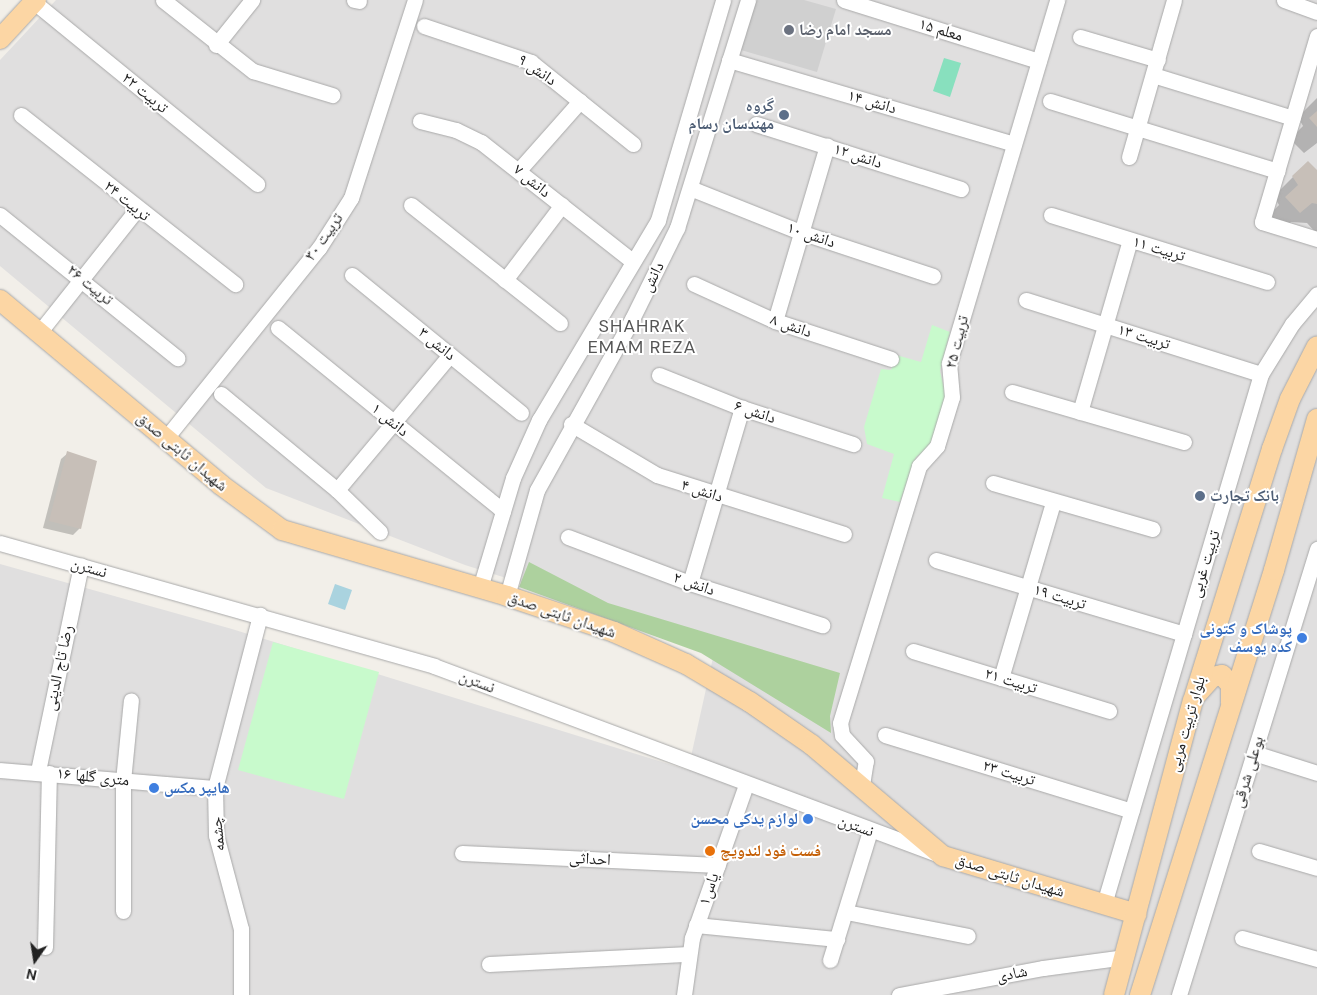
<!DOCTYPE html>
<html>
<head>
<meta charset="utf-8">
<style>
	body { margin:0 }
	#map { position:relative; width:1317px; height:995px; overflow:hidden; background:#f2efe9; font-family:"DM Sans","Noto Naskh Arabic",sans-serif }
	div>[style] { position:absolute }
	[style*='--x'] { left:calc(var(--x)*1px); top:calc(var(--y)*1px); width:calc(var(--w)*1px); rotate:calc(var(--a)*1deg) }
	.residential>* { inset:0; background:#e0dfdf }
	.religious>* { inset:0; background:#d0d0d0 }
	.forest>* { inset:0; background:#add19e }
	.park>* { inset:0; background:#c8facc }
	.pitch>* { inset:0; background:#88e0be }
	.water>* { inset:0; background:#aad3df }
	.shadow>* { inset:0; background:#0003 }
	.building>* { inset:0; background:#c7bfb8 }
	.roads { filter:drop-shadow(0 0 1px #a9a9a9) drop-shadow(0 0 1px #a9a9a9) }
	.minor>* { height:15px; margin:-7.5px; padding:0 7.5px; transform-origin:7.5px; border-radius:7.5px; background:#fff }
	.major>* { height:20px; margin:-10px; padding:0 10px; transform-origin:10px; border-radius:10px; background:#fcd6a4 }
	.dots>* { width:14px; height:14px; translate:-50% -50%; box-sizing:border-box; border:2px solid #fff; border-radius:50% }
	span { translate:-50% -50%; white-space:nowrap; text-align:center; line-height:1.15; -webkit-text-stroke:4px #fff; paint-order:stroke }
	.worship-label { font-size:16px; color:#5b616d; font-weight:700 }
	.left { translate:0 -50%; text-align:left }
	.street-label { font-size:16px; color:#222 }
	.service-label { font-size:16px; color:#4e5e75; font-weight:700 }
	.right { translate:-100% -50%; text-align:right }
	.shop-label { font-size:16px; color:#366cbe; font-weight:700 }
	.food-label { font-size:16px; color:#c56008; font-weight:700 }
	.neighbourhood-label { font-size:18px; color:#555; letter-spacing:1px }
	.north { position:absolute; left:10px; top:935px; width:50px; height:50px; -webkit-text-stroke:4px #fff; paint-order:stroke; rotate:193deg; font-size:14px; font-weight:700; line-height:20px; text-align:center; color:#222 }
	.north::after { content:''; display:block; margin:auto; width:18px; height:22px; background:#222; clip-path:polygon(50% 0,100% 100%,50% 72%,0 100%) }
</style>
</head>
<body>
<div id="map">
	<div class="residential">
		<i style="clip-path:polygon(56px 0,1317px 0,1317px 995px,0 995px,0 564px,232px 629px,688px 770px,716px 644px,465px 565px,266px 488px,0 266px,0 60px)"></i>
	</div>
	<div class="religious">
		<i style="clip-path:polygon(756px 0,804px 0,836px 9px,817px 72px,741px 50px)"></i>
	</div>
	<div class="forest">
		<i style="clip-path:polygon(529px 562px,608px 603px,840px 673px,830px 716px,831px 733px,701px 653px,519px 587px)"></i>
	</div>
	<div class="park">
		<i style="clip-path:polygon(932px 325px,950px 332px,940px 371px,946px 396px,931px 447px,916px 457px,900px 502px,882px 498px,894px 454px,867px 444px,864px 427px,881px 369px,891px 370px,896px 355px,921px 362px)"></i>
		<i style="clip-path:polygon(273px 642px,379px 672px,344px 799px,238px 770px)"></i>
	</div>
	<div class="pitch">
		<i style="clip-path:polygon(944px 58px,961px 63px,950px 97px,933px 91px)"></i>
	</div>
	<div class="water">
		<i style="clip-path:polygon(335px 584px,352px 590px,345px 610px,328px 604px)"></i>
	</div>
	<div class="shadow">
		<i style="clip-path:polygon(1317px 98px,1317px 143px,1304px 153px,1290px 139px,1303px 126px,1298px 117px)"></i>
		<i style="clip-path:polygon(1317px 171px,1317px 234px,1307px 223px,1291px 222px,1280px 232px,1266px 218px,1279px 205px,1274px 196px,1293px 177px)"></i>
		<i style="clip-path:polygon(68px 453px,80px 528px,73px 535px,43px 528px,61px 459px)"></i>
	</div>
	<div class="building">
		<i style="clip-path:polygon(1317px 111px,1317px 127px,1309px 118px)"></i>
		<i style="clip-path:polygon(1308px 161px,1317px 170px,1317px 204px,1312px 203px,1300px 213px,1285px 197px,1298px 185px,1292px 176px)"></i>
		<i style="clip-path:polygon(67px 451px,97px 461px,81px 529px,49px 521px)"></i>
	</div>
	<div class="roads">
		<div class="minor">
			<i style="--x:163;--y:0;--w:115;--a:38.3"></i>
			<i style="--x:253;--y:71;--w:83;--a:16.9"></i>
			<i style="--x:354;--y:0;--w:5;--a:11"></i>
			<i style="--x:844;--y:0;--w:204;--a:17.4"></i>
			<i style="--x:1284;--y:0;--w:35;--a:20"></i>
			<i style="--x:34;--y:2;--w:288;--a:39.2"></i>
			<i style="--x:424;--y:26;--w:113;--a:18.6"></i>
			<i style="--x:531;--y:62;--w:131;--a:38.8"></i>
			<i style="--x:1317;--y:36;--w:194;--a:106.5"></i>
			<i style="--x:1262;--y:222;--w:58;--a:17.2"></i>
			<i style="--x:1080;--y:37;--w:81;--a:16.4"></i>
			<i style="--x:216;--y:45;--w:58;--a:-51.3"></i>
			<i style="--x:729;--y:60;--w:297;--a:16.4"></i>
			<i style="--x:1153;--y:75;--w:146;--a:17.1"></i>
			<i style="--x:1050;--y:101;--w:238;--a:17.1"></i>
			<i style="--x:21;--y:115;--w:273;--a:38.3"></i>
			<i style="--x:420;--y:121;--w:37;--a:14"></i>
			<i style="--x:456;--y:130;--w:28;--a:26"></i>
			<i style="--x:481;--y:142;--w:192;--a:38.2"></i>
			<i style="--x:756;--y:124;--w:215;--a:17.6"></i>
			<i style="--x:1129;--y:157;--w:163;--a:-74"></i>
			<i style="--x:519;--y:170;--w:92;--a:-48.5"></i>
			<i style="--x:690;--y:188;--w:118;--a:21.8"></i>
			<i style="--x:800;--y:232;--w:140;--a:18.3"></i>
			<i style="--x:411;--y:205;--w:190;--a:38.4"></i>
			<i style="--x:0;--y:215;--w:228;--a:38.9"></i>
			<i style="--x:1051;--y:215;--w:226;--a:17.2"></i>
			<i style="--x:352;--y:275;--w:218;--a:39.2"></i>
			<i style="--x:505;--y:280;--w:94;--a:-52.8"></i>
			<i style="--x:694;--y:284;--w:89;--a:24.6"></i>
			<i style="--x:775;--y:321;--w:122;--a:18.1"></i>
			<i style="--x:1026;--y:300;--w:246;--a:17.5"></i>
			<i style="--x:775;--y:321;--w:183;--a:-73.5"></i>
			<i style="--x:278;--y:328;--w:290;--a:39.1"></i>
			<i style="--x:38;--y:334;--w:159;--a:-51.6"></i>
			<i style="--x:659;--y:375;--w:89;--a:21.7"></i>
			<i style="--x:742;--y:408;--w:117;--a:18"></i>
			<i style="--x:1012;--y:392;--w:179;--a:16.2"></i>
			<i style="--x:221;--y:394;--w:151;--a:39.6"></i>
			<i style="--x:337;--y:490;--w:60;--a:44.3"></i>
			<i style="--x:1080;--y:412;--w:179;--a:-73.8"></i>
			<i style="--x:571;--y:424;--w:100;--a:30.7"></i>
			<i style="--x:657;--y:475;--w:196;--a:17.5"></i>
			<i style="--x:166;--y:438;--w:244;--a:-51.2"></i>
			<i style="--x:319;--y:248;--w:59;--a:-57.4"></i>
			<i style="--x:351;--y:198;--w:208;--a:-72.1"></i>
			<i style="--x:993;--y:483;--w:166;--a:16.1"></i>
			<i style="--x:337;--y:490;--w:176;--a:-50.1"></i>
			<i style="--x:568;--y:537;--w:130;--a:20.7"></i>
			<i style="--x:690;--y:583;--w:139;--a:17.7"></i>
			<i style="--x:0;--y:543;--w:451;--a:15.8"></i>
			<i style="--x:434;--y:666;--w:537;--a:20.49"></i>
			<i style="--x:936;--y:560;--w:259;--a:16.6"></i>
			<i style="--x:690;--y:583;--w:183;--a:-73.5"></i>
			<i style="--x:480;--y:588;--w:115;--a:-73.3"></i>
			<i style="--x:513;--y:478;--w:64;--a:-65.9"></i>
			<i style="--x:539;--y:420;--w:233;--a:-59.2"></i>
			<i style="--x:658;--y:220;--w:229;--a:-73.5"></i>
			<i style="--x:507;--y:596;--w:110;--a:-74.2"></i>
			<i style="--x:537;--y:490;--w:196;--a:-60.9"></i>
			<i style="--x:632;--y:319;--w:102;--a:-63.7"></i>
			<i style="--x:677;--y:228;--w:239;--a:-72.7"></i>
			<i style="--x:913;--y:651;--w:205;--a:17"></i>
			<i style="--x:1001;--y:678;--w:184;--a:-73.5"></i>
			<i style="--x:885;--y:735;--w:258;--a:17.1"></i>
			<i style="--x:1254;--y:753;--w:66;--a:17.6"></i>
			<i style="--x:0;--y:770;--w:216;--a:4.8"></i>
			<i style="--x:38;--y:771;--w:210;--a:-78.2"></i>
			<i style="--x:862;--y:785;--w:24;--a:-81"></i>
			<i style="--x:866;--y:761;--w:35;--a:-133"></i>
			<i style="--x:842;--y:735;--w:12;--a:-99"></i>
			<i style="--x:840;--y:723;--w:269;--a:-72.9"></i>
			<i style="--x:919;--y:466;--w:27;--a:-48"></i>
			<i style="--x:937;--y:446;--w:51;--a:-73"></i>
			<i style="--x:952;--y:397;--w:34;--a:-95"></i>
			<i style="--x:949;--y:363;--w:379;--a:-73.4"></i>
			<i style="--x:1259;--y:851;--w:60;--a:16.3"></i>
			<i style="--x:462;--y:853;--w:256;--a:2.7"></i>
			<i style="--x:1104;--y:904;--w:553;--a:-73.5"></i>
			<i style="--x:1261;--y:374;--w:59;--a:-58.2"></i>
			<i style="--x:1292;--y:324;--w:39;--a:-50"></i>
			<i style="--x:123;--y:911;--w:130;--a:-90"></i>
			<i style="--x:123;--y:781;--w:81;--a:-84.4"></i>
			<i style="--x:846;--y:912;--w:124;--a:11.1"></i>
			<i style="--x:696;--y:925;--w:142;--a:5.7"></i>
			<i style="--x:1242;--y:938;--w:78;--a:15.6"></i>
			<i style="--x:45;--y:947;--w:174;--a:-88.7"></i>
			<i style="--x:830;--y:960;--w:135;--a:-72.8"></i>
			<i style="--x:489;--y:964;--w:200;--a:-2.9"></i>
			<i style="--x:241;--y:995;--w:66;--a:-90"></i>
			<i style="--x:241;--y:929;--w:97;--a:-104.9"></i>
			<i style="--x:216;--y:835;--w:47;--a:-91.2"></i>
			<i style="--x:215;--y:788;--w:179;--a:-75.4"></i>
			<i style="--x:684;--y:995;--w:58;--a:-82"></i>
			<i style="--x:692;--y:938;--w:162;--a:-70.6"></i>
			<i style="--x:899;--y:995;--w:147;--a:-10.6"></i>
			<i style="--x:1043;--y:968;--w:83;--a:-7.6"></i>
			<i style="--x:1179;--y:995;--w:467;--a:-72.8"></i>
		</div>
		<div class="major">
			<i style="--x:0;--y:39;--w:53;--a:-47.3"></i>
			<i style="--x:0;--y:300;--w:288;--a:39.9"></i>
			<i style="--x:221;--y:485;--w:76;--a:36.4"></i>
			<i style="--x:282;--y:530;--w:234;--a:16.3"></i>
			<i style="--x:507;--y:596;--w:113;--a:18.6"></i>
			<i style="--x:614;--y:632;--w:79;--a:24"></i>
			<i style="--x:686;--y:664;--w:74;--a:30.7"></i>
			<i style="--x:750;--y:702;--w:75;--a:34.7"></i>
			<i style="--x:812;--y:745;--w:172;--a:40.3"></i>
			<i style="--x:943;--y:856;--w:202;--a:16.7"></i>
			<i style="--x:1196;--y:695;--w:24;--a:-48"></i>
			<i style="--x:1212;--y:677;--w:10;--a:-11"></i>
			<i style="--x:1222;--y:675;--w:13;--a:48"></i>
			<i style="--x:1231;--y:685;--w:18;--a:90"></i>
			<i style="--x:1114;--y:995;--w:304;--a:-75"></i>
			<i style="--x:1193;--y:701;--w:264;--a:-72.6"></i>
			<i style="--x:1272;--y:449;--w:53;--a:-70.2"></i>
			<i style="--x:1290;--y:399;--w:59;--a:-63"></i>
			<i style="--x:1140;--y:995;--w:446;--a:-72.5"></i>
			<i style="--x:1274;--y:570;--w:157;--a:-74.1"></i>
		</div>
	</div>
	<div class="dots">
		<i style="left:789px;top:30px;background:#6b7280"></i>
		<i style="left:784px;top:115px;background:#5c6f8a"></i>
		<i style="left:1200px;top:496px;background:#5c6f8a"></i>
		<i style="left:1302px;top:638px;background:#3f7fe0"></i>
		<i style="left:154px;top:788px;background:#3f7fe0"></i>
		<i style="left:808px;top:819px;background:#3f7fe0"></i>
		<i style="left:710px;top:851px;background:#e8710a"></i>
	</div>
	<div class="worship-label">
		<span class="left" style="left:799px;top:30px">مسجد امام رضا</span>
	</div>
	<div class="street-label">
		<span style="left:941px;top:30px;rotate:17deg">معلم ۱۵</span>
		<span style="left:537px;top:70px;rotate:34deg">دانش ۹</span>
		<span style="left:145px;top:93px;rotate:39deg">تربیت ۲۲</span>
		<span style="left:872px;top:102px;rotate:16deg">دانش ۱۴</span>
		<span style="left:858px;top:156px;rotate:18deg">دانش ۱۲</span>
		<span style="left:532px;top:181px;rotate:39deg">دانش ۷</span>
		<span style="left:127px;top:201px;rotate:39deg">تربیت ۲۴</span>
		<span style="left:811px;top:235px;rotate:19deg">دانش ۱۰</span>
		<span style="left:324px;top:237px;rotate:-55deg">تربیت ۳۰</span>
		<span style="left:1159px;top:249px;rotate:17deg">تربیت ۱۱</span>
		<span style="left:653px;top:277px;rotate:-63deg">دانش</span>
		<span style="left:90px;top:285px;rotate:39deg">تربیت ۲۶</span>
		<span style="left:791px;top:326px;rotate:19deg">دانش ۸</span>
		<span style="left:1144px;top:337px;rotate:17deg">تربیت ۱۳</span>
		<span style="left:957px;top:342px;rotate:-76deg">تربیت ۲۵</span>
		<span style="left:437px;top:344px;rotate:39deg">دانش ۳</span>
		<span style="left:755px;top:412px;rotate:19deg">دانش ۶</span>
		<span style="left:390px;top:420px;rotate:39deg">دانش ۱</span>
		<span style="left:182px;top:452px;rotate:40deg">شهیدان ثابتی صدق</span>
		<span style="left:702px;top:491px;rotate:18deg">دانش ۴</span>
		<span style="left:1205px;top:564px;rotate:-73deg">تربیت غربی</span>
		<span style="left:89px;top:568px;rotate:16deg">نسترن</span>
		<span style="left:694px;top:584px;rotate:19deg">دانش ۲</span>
		<span style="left:1060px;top:597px;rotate:17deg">تربیت ۱۹</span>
		<span style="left:562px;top:615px;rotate:19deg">شهیدان ثابتی صدق</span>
		<span style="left:59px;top:668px;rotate:-78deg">رضا تاج الدینی</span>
		<span style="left:1011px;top:681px;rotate:17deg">تربیت ۲۱</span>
		<span style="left:477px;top:682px;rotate:21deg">نسترن</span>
		<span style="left:1187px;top:724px;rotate:-74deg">بلوار تربیت مربی</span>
		<span style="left:1248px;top:772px;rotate:-73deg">بوعلی شرقی</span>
		<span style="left:1009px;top:773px;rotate:17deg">تربیت ۲۳</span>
		<span style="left:93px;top:777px;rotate:6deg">۱۶ متری گلها</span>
		<span style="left:856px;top:826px;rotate:20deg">نسترن</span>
		<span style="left:218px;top:834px;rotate:-96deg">چشمه</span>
		<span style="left:590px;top:859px;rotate:3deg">احداثی</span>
		<span style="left:1010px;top:876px;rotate:17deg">شهیدان ثابتی صدق</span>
		<span style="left:709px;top:889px;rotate:-71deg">یاس۱</span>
		<span style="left:1012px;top:974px;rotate:-11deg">شادی</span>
	</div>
	<div class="service-label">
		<span class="right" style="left:774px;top:115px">گروه<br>مهندسان رسام</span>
		<span class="left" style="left:1210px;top:496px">بانک تجارت</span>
	</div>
	<div class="shop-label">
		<span class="right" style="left:1292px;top:638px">پوشاک و کتونی<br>کده یوسف</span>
		<span class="left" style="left:164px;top:788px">هایپر مکس</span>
		<span class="right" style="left:798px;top:819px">لوازم یدکی محسن</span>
	</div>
	<div class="food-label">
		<span class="left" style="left:720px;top:851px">فست فود لندویچ</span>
	</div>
	<div class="neighbourhood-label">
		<span style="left:642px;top:337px">SHAHRAK<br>EMAM REZA</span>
	</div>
	<div class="north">N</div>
</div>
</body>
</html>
